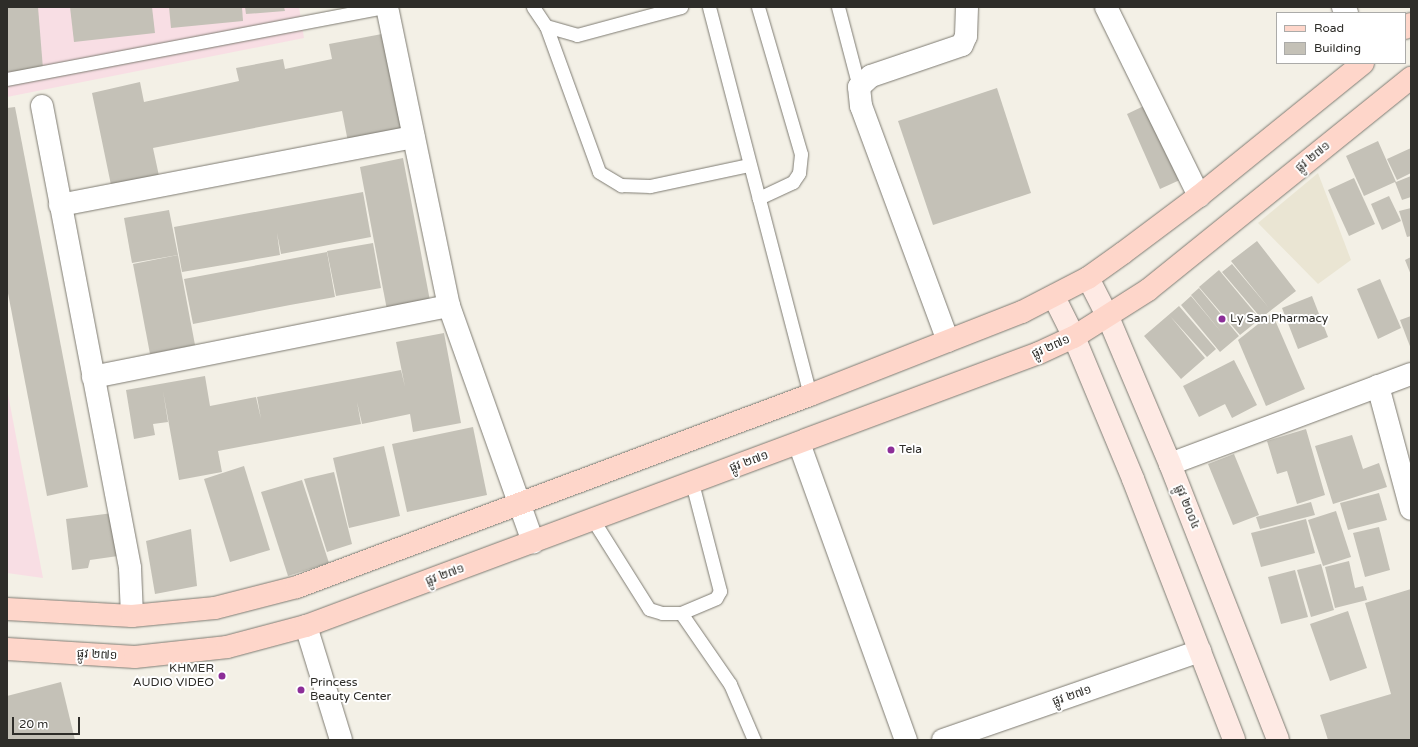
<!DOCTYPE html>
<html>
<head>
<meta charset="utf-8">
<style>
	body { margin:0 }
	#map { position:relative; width:1418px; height:747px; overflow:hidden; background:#f3f0e6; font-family:"Varela Round","Noto Sans Khmer",sans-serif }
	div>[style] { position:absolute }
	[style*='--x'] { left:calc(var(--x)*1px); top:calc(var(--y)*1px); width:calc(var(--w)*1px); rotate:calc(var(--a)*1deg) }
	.built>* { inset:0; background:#eae5d3 }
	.education>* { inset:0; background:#f8dee4 }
	.building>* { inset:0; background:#c4c1b7 }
	.roads { filter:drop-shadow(0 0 1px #7e7b72) drop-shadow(0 0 1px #7e7b72) }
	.service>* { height:13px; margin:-6.5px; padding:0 6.5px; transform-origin:6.5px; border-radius:6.5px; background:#fff }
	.minor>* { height:22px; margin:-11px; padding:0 11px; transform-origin:11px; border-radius:11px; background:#fff }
	.secondary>* { height:22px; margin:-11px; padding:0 11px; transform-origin:11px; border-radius:11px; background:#feeae4 }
	.primary>* { height:22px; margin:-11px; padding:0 11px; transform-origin:11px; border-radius:11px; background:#fed6ca }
	.dots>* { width:11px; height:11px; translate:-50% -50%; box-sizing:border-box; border:2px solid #fff; border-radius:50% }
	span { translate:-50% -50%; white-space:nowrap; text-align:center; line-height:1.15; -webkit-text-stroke:4px #fff; paint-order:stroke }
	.street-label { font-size:12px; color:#2e2d29 }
	.poi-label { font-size:12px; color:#2e2d29 }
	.left { translate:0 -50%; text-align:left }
	.right { translate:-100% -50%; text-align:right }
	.frame { position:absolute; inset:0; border:8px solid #2e2d29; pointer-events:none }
	.legend { position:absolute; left:1276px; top:12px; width:130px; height:52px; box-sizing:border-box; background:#fff; border:1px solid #ababa9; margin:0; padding:5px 7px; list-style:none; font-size:12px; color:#2e2d29 }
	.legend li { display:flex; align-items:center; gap:8px; height:20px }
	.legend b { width:20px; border:1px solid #ababa9 }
	.scale { position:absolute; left:12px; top:717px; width:68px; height:18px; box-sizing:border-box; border:2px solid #2e2d29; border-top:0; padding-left:5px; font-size:12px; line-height:14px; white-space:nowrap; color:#2e2d29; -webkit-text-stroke:3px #fff; paint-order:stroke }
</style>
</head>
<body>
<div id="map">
	<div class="built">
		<i style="clip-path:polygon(1318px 173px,1351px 260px,1318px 284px,1258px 223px)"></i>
	</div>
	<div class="education">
		<i style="clip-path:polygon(7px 7px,299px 7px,304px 38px,7px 97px)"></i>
		<i style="clip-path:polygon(7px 389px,43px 578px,7px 573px)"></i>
	</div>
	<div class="building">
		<i style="clip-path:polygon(7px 7px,38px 7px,43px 69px,7px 72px)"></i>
		<i style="clip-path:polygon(70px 7px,152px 7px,155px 33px,74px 42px)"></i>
		<i style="clip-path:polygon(169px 7px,242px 7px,243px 21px,171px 28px)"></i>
		<i style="clip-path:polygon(245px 7px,284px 7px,285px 11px,246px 14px)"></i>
		<i style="clip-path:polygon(382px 34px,402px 132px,348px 142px,342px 111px,295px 120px,153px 148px,159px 176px,111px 185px,92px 93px,140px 82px,144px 102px,239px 81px,236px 68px,283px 59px,285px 69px,332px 59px,329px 44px)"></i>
		<i style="clip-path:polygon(997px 88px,1031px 193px,933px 225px,898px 121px)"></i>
		<i style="clip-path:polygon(1148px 104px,1182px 179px,1160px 189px,1127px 114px)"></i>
		<i style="clip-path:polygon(15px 107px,88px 487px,47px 496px,7px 288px,7px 108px)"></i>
		<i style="clip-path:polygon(1378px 141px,1396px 182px,1411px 176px,1411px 197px,1402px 200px,1395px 182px,1364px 196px,1346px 156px)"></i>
		<i style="clip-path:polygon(1411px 148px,1411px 173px,1397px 180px,1387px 159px)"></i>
		<i style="clip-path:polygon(403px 158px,430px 301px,387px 310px,360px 167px)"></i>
		<i style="clip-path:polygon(1354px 178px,1375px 224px,1349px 236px,1328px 190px)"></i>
		<i style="clip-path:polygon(363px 192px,371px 237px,281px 254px,277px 233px,280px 255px,235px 263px,233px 249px,235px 263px,182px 272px,174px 227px)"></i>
		<i style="clip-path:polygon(1389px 196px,1401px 221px,1382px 230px,1371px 204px)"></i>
		<i style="clip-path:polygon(1411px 208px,1411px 236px,1407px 237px,1399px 211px)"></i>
		<i style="clip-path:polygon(169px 210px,178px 255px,132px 263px,124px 218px)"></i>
		<i style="clip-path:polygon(1257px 241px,1296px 291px,1261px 318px,1222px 272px,1232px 264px,1269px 308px,1231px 261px)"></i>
		<i style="clip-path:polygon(373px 243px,381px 288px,336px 296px,327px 251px)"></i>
		<i style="clip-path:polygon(327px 252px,335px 297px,290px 305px,285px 283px,290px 305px,193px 324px,184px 279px)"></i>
		<i style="clip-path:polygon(178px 255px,195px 345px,150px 354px,133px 264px)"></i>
		<i style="clip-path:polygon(1411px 257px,1411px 275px,1405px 260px)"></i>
		<i style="clip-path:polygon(1219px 270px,1260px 319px,1240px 335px,1199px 287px)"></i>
		<i style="clip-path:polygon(1380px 279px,1401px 328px,1378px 339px,1357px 289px)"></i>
		<i style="clip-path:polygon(1199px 288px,1239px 336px,1220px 352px,1181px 305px,1191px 296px,1222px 333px,1191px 295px)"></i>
		<i style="clip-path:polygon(1312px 296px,1328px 337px,1298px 349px,1282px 308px)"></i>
		<i style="clip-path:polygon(1179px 306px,1216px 349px,1207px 357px,1170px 316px,1205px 358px,1181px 379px,1144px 336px)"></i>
		<i style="clip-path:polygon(1272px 313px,1305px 389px,1266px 406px,1238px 340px)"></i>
		<i style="clip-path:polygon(1411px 316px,1411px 349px,1400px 320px)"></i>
		<i style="clip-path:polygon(444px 333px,461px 423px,413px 432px,410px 414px,362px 424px,357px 402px,361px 424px,218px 451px,222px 472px,179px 480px,163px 391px,168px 422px,153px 424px,155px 435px,134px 439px,126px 390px,205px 376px,210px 406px,256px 397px,261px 419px,257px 397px,401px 370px,405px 387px,396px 342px)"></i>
		<i style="clip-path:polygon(1234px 360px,1257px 405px,1232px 418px,1225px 404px,1199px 417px,1183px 386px)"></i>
		<i style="clip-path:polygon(473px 427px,487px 495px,407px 512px,392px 444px)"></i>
		<i style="clip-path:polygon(1306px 429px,1325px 495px,1297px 504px,1287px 471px,1277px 474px,1267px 441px)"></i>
		<i style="clip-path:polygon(1352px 435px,1363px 469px,1379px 463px,1387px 487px,1333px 504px,1315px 446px)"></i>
		<i style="clip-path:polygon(384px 446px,400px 516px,349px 528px,333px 458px)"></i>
		<i style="clip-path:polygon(1234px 454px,1259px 515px,1233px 525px,1208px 464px)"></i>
		<i style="clip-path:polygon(244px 466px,270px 550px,230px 562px,204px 479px)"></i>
		<i style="clip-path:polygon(334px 472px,352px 544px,327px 552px,304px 479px)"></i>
		<i style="clip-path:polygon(302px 480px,329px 563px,288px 576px,261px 492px)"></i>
		<i style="clip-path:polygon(1379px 493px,1387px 520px,1348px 530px,1340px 503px)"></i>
		<i style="clip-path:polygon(1311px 502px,1315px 515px,1260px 529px,1256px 517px)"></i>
		<i style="clip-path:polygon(1336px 511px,1351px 557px,1323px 566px,1308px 520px)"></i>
		<i style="clip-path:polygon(113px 513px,118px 556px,90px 560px,88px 568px,72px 570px,66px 519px)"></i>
		<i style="clip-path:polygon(1306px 519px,1315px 553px,1261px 567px,1251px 533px)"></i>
		<i style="clip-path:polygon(1379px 527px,1390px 570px,1365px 577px,1353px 533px)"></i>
		<i style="clip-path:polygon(191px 529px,197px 586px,155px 594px,146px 541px)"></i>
		<i style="clip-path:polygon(1349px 561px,1355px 588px,1363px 586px,1367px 600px,1335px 608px,1325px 567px)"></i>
		<i style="clip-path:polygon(1321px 564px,1334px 610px,1311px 617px,1297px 570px)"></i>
		<i style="clip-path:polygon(1295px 570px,1308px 617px,1281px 624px,1268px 577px)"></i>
		<i style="clip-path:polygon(1411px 589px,1411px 739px,1328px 740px,1320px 715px,1391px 694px,1365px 603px)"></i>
		<i style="clip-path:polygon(1348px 611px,1367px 668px,1330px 681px,1310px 624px)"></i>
		<i style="clip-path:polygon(61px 682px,75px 740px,7px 740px,7px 696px)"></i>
	</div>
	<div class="roads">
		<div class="service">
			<i style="--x:533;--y:7;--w:23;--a:56"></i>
			<i style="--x:546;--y:26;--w:32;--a:16"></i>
			<i style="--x:577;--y:35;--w:108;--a:-15.1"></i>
			<i style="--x:709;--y:7;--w:401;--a:75.4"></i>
			<i style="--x:758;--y:7;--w:153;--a:73.7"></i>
			<i style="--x:801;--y:154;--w:19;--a:96"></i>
			<i style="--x:799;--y:173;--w:11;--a:124"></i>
			<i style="--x:793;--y:182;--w:38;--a:155"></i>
			<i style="--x:838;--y:7;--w:83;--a:75.3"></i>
			<i style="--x:546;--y:26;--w:155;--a:70"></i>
			<i style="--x:599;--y:172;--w:26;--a:31"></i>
			<i style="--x:621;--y:185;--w:29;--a:2"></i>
			<i style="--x:650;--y:186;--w:101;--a:-12"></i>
			<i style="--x:7;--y:79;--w:385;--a:-10.8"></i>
			<i style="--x:593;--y:520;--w:105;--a:57.8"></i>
			<i style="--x:649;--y:609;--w:14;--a:17"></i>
			<i style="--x:662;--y:613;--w:19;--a:0"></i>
			<i style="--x:681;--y:613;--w:38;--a:-23"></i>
			<i style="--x:716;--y:598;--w:8;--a:-60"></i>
			<i style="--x:720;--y:591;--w:112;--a:-104.5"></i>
			<i style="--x:681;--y:613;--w:86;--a:55.4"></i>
			<i style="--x:730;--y:684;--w:61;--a:66.8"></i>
		</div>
		<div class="minor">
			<i style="--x:387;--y:7;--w:305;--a:78.3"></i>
			<i style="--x:449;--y:306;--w:251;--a:70.4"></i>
			<i style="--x:1106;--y:7;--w:211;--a:63.8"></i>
			<i style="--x:1343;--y:7;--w:7;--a:56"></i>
			<i style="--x:42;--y:106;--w:470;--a:79.2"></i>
			<i style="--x:130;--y:568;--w:48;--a:87.6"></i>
			<i style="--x:60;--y:205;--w:360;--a:-10.9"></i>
			<i style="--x:948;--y:341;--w:251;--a:-110.3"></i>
			<i style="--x:861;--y:106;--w:19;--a:-96"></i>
			<i style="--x:859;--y:87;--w:16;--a:-43"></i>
			<i style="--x:871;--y:76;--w:96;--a:-18.8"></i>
			<i style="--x:962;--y:45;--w:10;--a:-66"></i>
			<i style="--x:966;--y:36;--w:29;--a:-88"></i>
			<i style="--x:93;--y:377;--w:363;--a:-11.3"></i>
			<i style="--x:1378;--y:386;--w:127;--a:75"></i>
			<i style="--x:799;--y:443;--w:316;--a:70.2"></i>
			<i style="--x:1170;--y:464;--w:257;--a:-20.5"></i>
			<i style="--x:306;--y:626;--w:119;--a:72.9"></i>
			<i style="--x:943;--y:740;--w:272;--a:-19.1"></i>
		</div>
		<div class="secondary">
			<i style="--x:1088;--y:278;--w:44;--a:62.9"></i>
			<i style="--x:1108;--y:317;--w:160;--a:67.1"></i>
			<i style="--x:1170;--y:464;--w:296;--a:68.6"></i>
			<i style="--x:1054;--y:297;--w:45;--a:63.4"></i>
			<i style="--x:1074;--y:337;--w:154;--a:67.4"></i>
			<i style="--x:1133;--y:479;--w:280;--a:68.8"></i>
		</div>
		<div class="primary">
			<i style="--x:1405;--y:28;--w:7;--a:-34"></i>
			<i style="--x:7;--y:609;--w:125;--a:3.2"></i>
			<i style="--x:132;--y:616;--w:83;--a:-5.5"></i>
			<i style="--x:215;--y:608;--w:85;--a:-14.4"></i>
			<i style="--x:297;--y:587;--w:548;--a:-20.52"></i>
			<i style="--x:810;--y:395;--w:228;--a:-21.4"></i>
			<i style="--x:1022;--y:312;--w:74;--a:-27.3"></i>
			<i style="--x:1088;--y:278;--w:43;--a:-35.5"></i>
			<i style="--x:1123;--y:253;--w:95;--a:-36.9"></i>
			<i style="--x:1199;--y:196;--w:211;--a:-39"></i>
			<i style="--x:7;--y:649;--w:128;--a:3.6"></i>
			<i style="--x:135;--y:657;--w:93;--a:-6.2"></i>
			<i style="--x:227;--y:647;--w:82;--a:-14.9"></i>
			<i style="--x:306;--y:626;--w:782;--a:-20.43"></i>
			<i style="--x:1039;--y:353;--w:38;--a:-25"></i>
			<i style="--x:1074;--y:337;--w:88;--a:-32.4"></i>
			<i style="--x:1148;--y:290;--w:338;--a:-38.9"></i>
		</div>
	</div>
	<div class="dots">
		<i style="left:1222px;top:319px;background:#8c2e98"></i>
		<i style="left:891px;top:450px;background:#8c2e98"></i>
		<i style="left:222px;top:676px;background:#8c2e98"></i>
		<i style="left:301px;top:690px;background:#8c2e98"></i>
	</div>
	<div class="street-label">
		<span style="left:1313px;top:157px;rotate:-39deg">ផ្លូវ ២៧១</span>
		<span style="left:1051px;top:347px;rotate:-24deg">ផ្លូវ ២៧១</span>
		<span style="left:749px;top:462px;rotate:-20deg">ផ្លូវ ២៧១</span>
		<span style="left:1187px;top:507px;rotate:68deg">ផ្លូវ ២០០៤</span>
		<span style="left:445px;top:575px;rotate:-20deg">ផ្លូវ ២៧១</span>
		<span style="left:97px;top:655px;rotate:3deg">ផ្លូវ ២៧១</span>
		<span style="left:1072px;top:696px;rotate:-19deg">ផ្លូវ ២៧១</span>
	</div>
	<div class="poi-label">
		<span class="left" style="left:1230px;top:319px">Ly San Pharmacy</span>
		<span class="left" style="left:899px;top:450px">Tela</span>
		<span class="right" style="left:214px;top:676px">KHMER<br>AUDIO VIDEO</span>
		<span class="left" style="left:310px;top:690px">Princess<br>Beauty Center</span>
	</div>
	<div class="frame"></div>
	<ul class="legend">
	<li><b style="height:5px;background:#fed6ca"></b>Road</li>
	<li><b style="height:11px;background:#c4c1b7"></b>Building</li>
	</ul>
	<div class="scale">20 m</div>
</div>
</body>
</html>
